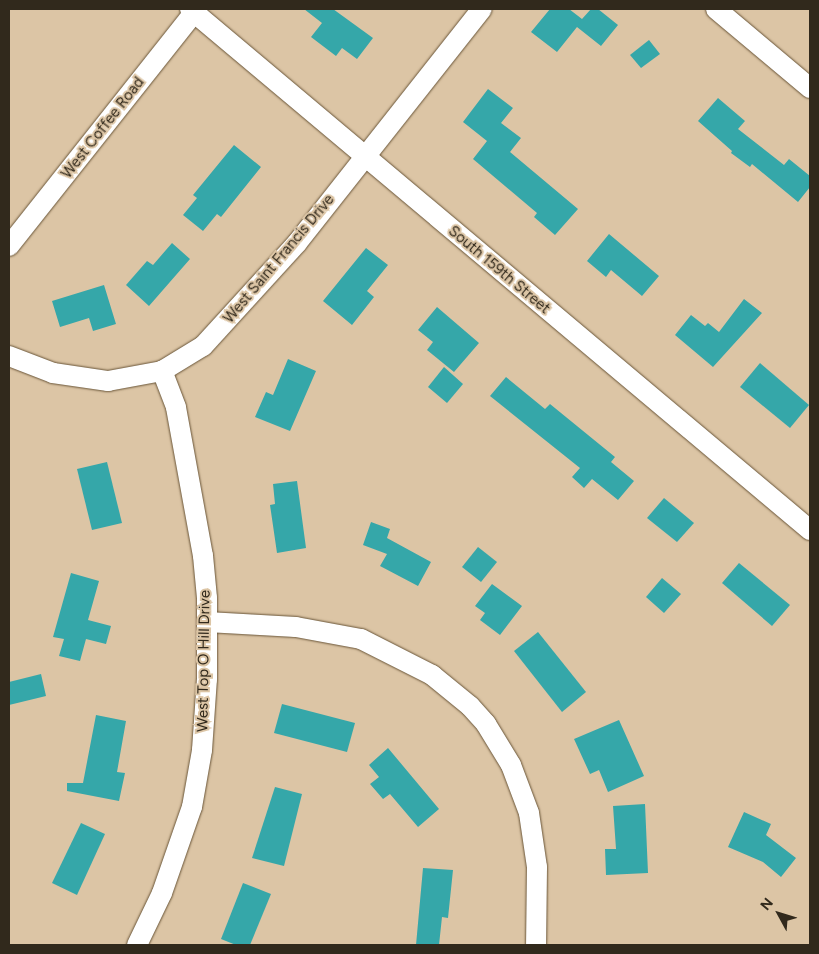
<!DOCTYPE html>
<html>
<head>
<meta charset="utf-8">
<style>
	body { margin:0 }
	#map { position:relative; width:819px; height:954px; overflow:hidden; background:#dcc5a5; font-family:Figtree,sans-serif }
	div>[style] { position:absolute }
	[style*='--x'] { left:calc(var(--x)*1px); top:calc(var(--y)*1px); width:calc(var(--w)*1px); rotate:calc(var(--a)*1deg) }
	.building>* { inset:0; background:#35a7a9 }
	.roads { filter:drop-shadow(0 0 1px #695538) drop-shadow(0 0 1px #695538) }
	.minor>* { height:20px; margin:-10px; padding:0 10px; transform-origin:10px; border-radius:10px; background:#fff }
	span { translate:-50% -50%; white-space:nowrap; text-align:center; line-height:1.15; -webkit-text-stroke:4px #dcc5a5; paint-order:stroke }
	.street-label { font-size:15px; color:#31291c }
	.frame { position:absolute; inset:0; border:10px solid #31291c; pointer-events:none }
	.north { position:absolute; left:754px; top:889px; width:50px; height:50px; -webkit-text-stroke:4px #dcc5a5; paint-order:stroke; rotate:309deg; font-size:14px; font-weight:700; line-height:20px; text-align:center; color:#31291c }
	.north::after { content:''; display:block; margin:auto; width:18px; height:22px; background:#31291c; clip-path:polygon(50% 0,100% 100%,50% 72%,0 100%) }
</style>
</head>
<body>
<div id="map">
	<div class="building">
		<i style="clip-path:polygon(304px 9px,333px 9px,373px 38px,357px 59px,342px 48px,336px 56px,311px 37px,322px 23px)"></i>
		<i style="clip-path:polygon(550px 9px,569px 9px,582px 19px,591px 9px,598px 9px,618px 25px,601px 46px,577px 27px,557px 52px,531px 32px)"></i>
		<i style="clip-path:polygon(649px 40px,660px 54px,641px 68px,630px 55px)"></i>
		<i style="clip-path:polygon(488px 89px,513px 108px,501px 123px,521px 138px,510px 152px,578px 209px,555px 235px,534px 217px,537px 213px,473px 159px,487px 141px,463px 122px)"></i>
		<i style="clip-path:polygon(718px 98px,745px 121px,738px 129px,784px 165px,789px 159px,810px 176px,810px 187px,798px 202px,752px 164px,750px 167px,731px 153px,732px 151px,698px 121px)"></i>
		<i style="clip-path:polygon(234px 145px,261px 167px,221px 217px,217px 214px,203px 231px,183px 215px,197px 198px,193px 195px)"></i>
		<i style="clip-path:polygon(609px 234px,659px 276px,642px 296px,611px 270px,606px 277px,587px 261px)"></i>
		<i style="clip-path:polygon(172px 243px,190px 259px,149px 306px,126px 285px,147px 261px,153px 265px)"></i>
		<i style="clip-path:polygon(366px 248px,388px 265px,367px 291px,374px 297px,352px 325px,323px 301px)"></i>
		<i style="clip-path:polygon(104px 285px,116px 324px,93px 331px,89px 318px,60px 327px,52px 301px)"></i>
		<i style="clip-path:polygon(744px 299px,762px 313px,713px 367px,675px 335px,691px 315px,705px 326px,708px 323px,719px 332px)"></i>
		<i style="clip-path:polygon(437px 307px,479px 343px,454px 372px,427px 350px,433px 342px,418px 330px)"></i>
		<i style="clip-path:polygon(288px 359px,316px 371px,290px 431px,255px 417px,266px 392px,273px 395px)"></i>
		<i style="clip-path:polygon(760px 363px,809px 405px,790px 428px,740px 387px)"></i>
		<i style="clip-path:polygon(444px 367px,463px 384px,447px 403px,428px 387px)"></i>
		<i style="clip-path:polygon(506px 377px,545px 409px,550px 404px,615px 457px,611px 462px,634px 481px,618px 500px,592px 479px,584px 488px,572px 477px,580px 468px,490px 396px)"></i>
		<i style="clip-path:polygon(107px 462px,122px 523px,92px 530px,77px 469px)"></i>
		<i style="clip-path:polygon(297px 481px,306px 548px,277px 553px,270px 505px,275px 504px,273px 484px)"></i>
		<i style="clip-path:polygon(664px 498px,694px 523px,677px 542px,647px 518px)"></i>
		<i style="clip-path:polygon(371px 522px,390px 529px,387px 538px,431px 562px,418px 586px,380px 566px,387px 554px,363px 545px)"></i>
		<i style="clip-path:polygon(478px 547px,497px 562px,481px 582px,462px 567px)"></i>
		<i style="clip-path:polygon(739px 563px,790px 605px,772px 626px,722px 583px)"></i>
		<i style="clip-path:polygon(71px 573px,99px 581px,88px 620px,111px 626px,106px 644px,86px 639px,80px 661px,59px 656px,64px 639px,53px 637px)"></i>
		<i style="clip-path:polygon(662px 578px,681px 594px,664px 613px,646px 597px)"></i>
		<i style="clip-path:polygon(492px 584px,522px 606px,500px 635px,480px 620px,485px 613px,475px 606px)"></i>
		<i style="clip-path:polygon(538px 632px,586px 692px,562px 712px,514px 651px)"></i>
		<i style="clip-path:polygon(41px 674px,46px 696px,9px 705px,9px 682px)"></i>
		<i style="clip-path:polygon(282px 704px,355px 723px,347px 752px,274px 733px)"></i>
		<i style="clip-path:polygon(96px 715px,126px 721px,117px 772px,125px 773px,119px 801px,67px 791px,67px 783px,83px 783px)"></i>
		<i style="clip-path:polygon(619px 720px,644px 776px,608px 792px,599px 770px,590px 774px,574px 739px)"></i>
		<i style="clip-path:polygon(388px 748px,439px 809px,418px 827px,390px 794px,383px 799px,370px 784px,379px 777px,369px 765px)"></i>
		<i style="clip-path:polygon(275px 787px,302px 794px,284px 866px,252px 858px)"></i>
		<i style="clip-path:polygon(645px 804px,648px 873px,606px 875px,605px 849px,616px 849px,613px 806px)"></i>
		<i style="clip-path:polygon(744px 812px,771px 824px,766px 835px,796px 858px,781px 877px,763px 862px,728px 847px)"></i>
		<i style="clip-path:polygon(81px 823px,105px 834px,77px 895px,52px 883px)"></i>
		<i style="clip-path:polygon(423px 868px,453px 870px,448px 918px,442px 917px,439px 945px,416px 945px)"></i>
		<i style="clip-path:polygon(243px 883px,271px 894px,250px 945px,236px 945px,221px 939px)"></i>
	</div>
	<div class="roads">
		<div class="minor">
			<i style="--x:190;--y:9;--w:810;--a:40.04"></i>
			<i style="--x:716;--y:9;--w:123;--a:40"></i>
			<i style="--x:9;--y:246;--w:303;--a:-51.6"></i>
			<i style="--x:9;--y:356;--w:47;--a:21.1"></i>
			<i style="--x:53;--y:373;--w:56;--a:8.3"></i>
			<i style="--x:108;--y:381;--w:55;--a:-10.5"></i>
			<i style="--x:162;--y:371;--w:48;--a:-31.4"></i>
			<i style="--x:203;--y:346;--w:139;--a:-47.6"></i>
			<i style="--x:297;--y:243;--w:298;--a:-51.7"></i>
			<i style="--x:207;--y:622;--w:89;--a:3.2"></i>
			<i style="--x:296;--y:627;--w:66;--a:10.5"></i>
			<i style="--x:361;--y:639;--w:80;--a:26.9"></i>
			<i style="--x:432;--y:675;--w:49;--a:39.2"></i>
			<i style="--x:470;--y:706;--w:24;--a:48"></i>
			<i style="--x:486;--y:724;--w:48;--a:58.6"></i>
			<i style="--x:511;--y:765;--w:51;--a:69.4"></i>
			<i style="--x:529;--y:813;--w:55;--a:81.6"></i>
			<i style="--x:537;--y:867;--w:78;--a:90.7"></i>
			<i style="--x:137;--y:945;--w:58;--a:-64.3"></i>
			<i style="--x:162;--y:893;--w:91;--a:-70.8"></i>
			<i style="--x:192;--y:807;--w:58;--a:-80"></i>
			<i style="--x:202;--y:750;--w:71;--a:-86"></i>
			<i style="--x:207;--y:679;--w:81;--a:-90"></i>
			<i style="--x:207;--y:598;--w:42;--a:-95.4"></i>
			<i style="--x:203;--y:556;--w:151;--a:-100.3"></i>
			<i style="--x:176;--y:407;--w:39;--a:-111"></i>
		</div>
	</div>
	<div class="street-label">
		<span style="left:103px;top:128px;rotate:-52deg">West Coffee Road</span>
		<span style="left:279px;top:259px;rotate:-50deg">West Saint Francis Drive</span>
		<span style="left:499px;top:270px;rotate:40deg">South 159th Street</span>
		<span style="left:204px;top:661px;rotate:-89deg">West Top O Hill Drive</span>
	</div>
	<div class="frame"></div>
	<div class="north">N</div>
</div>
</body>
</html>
